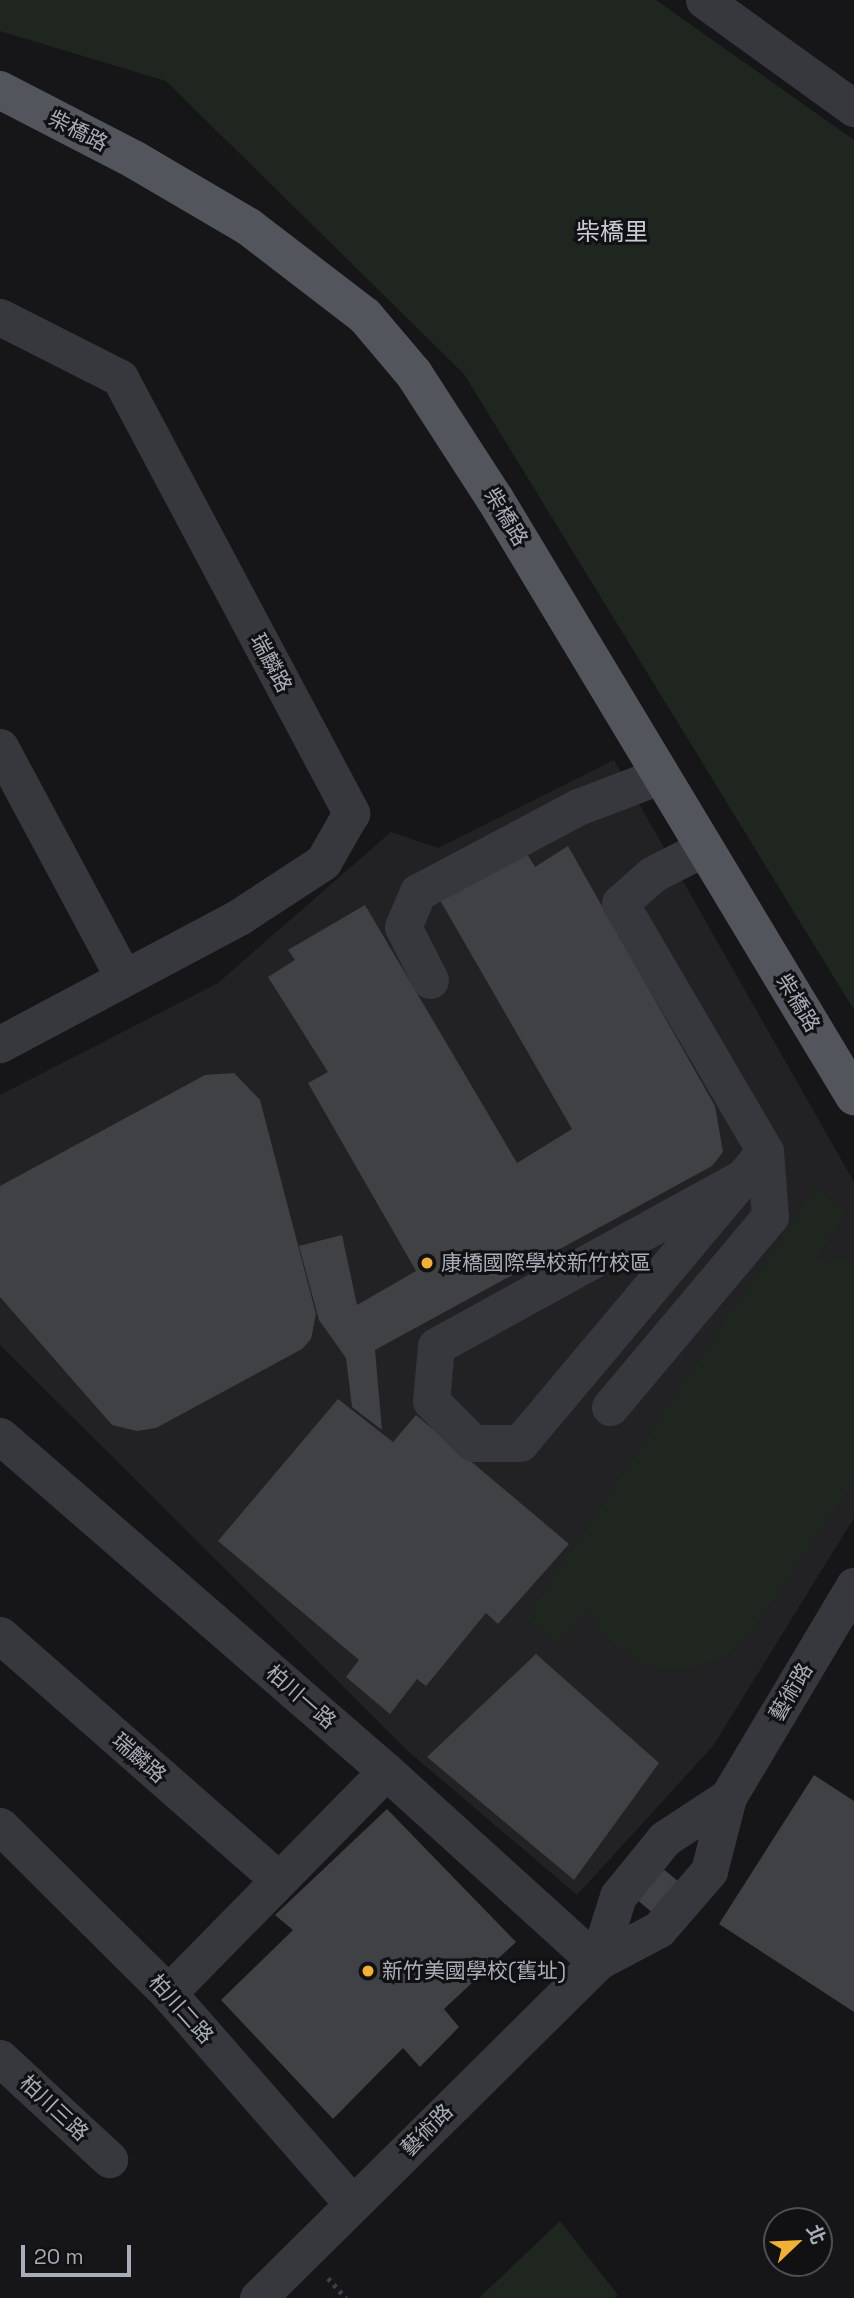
<!DOCTYPE html>
<html>
<head>
<meta charset="utf-8">
<style>
	body { margin:0 }
	#map { position:relative; width:854px; height:2298px; overflow:hidden; background:#161618; font-family:"Space Grotesk","Noto Sans TC",sans-serif }
	div>[style] { position:absolute }
	[style*='--x'] { left:calc(var(--x)*1px); top:calc(var(--y)*1px); width:calc(var(--w)*1px); rotate:calc(var(--a)*1deg) }
	.built>* { inset:0; background:#222225 }
	.green>* { inset:0; background:#1e261f }
	.building>* { inset:0; background:#404145 }
	.path>* { height:4.5px; margin-top:-2.25px; transform-origin:0; background:repeating-linear-gradient(90deg,#3d3f44 0 3.5px,transparent 0 8.5px) }
	.minor>* { height:37px; margin:-18.5px; padding:0 18.5px; transform-origin:18.5px; border-radius:18.5px; background:#37383d }
	.major>* { height:38px; margin:-19px; padding:0 19px; transform-origin:19px; border-radius:19px; background:#53555c }
	.dots>* { width:19px; height:19px; translate:-50% -50%; box-sizing:border-box; border:4px solid #111113; border-radius:50% }
	span { translate:-50% -50%; white-space:nowrap; text-align:center; line-height:1.15; -webkit-text-stroke:6px #111113; paint-order:stroke }
	.street-label { font-size:21px; color:#a8adb8 }
	.poi-label { font-size:21px; color:#a8adb8 }
	.left { translate:0 -50%; text-align:left }
	.quarter-label { font-size:24px; color:#c9ccd4 }
	.north { position:absolute; left:763px; top:2207px; width:70px; height:70px; box-sizing:border-box; background:#111113; border:2px solid #4d4f55; border-radius:50%; rotate:67deg; font-size:19px; font-weight:700; line-height:28px; text-align:center; color:#a8adb8 }
	.north::after { content:''; display:block; margin:auto; width:24px; height:32px; background:#f2b134; clip-path:polygon(50% 0,100% 100%,50% 72%,0 100%) }
	.scale { position:absolute; left:21px; top:2245px; width:110px; height:32px; box-sizing:border-box; border:4px solid #a8adb8; border-top:0; padding-left:9px; font-size:21px; line-height:24px; white-space:nowrap; color:#a8adb8; -webkit-text-stroke:5px #111113; paint-order:stroke }
</style>
</head>
<body>
<div id="map">
	<div class="built">
		<i style="clip-path:polygon(614px 760px,854px 1182px,854px 1518px,713px 1746px,577px 1895px,409px 1752px,0 1345px,0 1095px,218px 983px,391px 832px,438px 848px)"></i>
	</div>
	<div class="green">
		<i style="clip-path:polygon(0 0,656px 0,854px 140px,854px 1010px,464px 374px,166px 81px,0 31px)"></i>
		<i style="clip-path:polygon(815px 1188px,846px 1210px,816px 1262px,854px 1260px,854px 1482px,747px 1638px,726px 1655px,698px 1667px,669px 1670px,638px 1662px,611px 1641px,585px 1610px,558px 1644px,526px 1619px)"></i>
		<i style="clip-path:polygon(560px 2221px,618px 2295px,615px 2298px,479px 2298px)"></i>
	</div>
	<div class="building">
		<i style="clip-path:polygon(568px 846px,715px 1106px,723px 1152px,712px 1166px,375px 1350px,382px 1430px,352px 1407px,346px 1358px,319px 1320px,299px 1246px,342px 1235px,357px 1305px,416px 1271px,308px 1083px,328px 1072px,268px 977px,295px 960px,288px 950px,365px 905px,517px 1163px,572px 1129px,437px 895px,523px 847px,535px 867px)"></i>
		<i style="clip-path:polygon(234px 1073px,260px 1100px,316px 1314px,311px 1339px,302px 1349px,156px 1428px,137px 1431px,112px 1425px,0 1297px,0 1186px,205px 1075px)"></i>
		<i style="clip-path:polygon(338px 1399px,393px 1442px,416px 1415px,569px 1544px,498px 1624px,486px 1613px,426px 1686px,417px 1679px,390px 1714px,346px 1677px,359px 1660px,218px 1541px)"></i>
		<i style="clip-path:polygon(536px 1654px,659px 1763px,574px 1880px,427px 1757px)"></i>
		<i style="clip-path:polygon(814px 1775px,854px 1801px,854px 2012px,719px 1924px)"></i>
		<i style="clip-path:polygon(387px 1809px,516px 1942px,444px 2009px,459px 2027px,420px 2067px,403px 2048px,333px 2119px,221px 2000px,293px 1930px,275px 1915px)"></i>
		<i style="clip-path:polygon(661px 1867px,679px 1882px,654px 1914px,636px 1899px)"></i>
	</div>
	<div class="path">
		<i style="--x:328;--y:2278;--w:27;--a:48"></i>
	</div>
	<div class="minor">
		<i style="--x:704;--y:0;--w:185;--a:35.8"></i>
		<i style="--x:0;--y:317;--w:135;--a:26.9"></i>
		<i style="--x:120;--y:378;--w:493;--a:62"></i>
		<i style="--x:351;--y:813;--w:56;--a:119.7"></i>
		<i style="--x:323;--y:862;--w:100;--a:146.8"></i>
		<i style="--x:239;--y:917;--w:271;--a:152"></i>
		<i style="--x:0;--y:747;--w:262;--a:61.8"></i>
		<i style="--x:704;--y:848;--w:57;--a:153"></i>
		<i style="--x:653;--y:874;--w:44;--a:138.7"></i>
		<i style="--x:620;--y:903;--w:287;--a:59.7"></i>
		<i style="--x:765;--y:1151;--w:381;--a:130"></i>
		<i style="--x:520;--y:1443;--w:47;--a:180"></i>
		<i style="--x:473;--y:1443;--w:59;--a:-135"></i>
		<i style="--x:431;--y:1401;--w:55;--a:-84.8"></i>
		<i style="--x:436;--y:1346;--w:342;--a:-28.8"></i>
		<i style="--x:430;--y:980;--w:59;--a:-117"></i>
		<i style="--x:403;--y:927;--w:38;--a:-67"></i>
		<i style="--x:418;--y:892;--w:181;--a:-28"></i>
		<i style="--x:578;--y:807;--w:87;--a:-20.9"></i>
		<i style="--x:610;--y:1407;--w:249;--a:-50"></i>
		<i style="--x:770;--y:1216;--w:65;--a:-94.4"></i>
		<i style="--x:0;--y:1436;--w:511;--a:40.95"></i>
		<i style="--x:386;--y:1771;--w:285;--a:42.2"></i>
		<i style="--x:0;--y:1635;--w:371;--a:41.3"></i>
		<i style="--x:0;--y:1826;--w:237;--a:44.8"></i>
		<i style="--x:168;--y:1993;--w:279;--a:48.8"></i>
		<i style="--x:597;--y:1962;--w:69;--a:-72.3"></i>
		<i style="--x:618;--y:1896;--w:35;--a:-51"></i>
		<i style="--x:640;--y:1869;--w:38;--a:-51"></i>
		<i style="--x:664;--y:1839;--w:77;--a:-33.3"></i>
		<i style="--x:168;--y:1993;--w:311;--a:-45.5"></i>
		<i style="--x:0;--y:2058;--w:149;--a:42.8"></i>
		<i style="--x:258;--y:2298;--w:477;--a:-44.7"></i>
		<i style="--x:597;--y:1962;--w:70;--a:-28"></i>
		<i style="--x:659;--y:1929;--w:77;--a:-49.2"></i>
		<i style="--x:709;--y:1871;--w:76;--a:-75.6"></i>
		<i style="--x:728;--y:1797;--w:246;--a:-59.2"></i>
	</div>
	<div class="major">
		<i style="--x:0;--y:90;--w:152;--a:27.4"></i>
		<i style="--x:135;--y:160;--w:132;--a:30.4"></i>
		<i style="--x:249;--y:227;--w:146;--a:37.5"></i>
		<i style="--x:365;--y:316;--w:76;--a:49.8"></i>
		<i style="--x:414;--y:374;--w:149;--a:57.1"></i>
		<i style="--x:495;--y:499;--w:697;--a:58.98"></i>
	</div>
	<div class="dots">
		<i style="left:427px;top:1263px;background:#f2b134"></i>
		<i style="left:368px;top:1971px;background:#f2b134"></i>
	</div>
	<div class="street-label">
		<span style="left:78px;top:131px;rotate:27deg">柴橋路</span>
		<span style="left:506px;top:517px;rotate:59deg">柴橋路</span>
		<span style="left:271px;top:663px;rotate:62deg">瑞麟路</span>
		<span style="left:798px;top:1003px;rotate:59deg">柴橋路</span>
		<span style="left:791px;top:1692px;rotate:-59deg">藝術路</span>
		<span style="left:301px;top:1697px;rotate:41deg">柏川一路</span>
		<span style="left:139px;top:1758px;rotate:41deg">瑞麟路</span>
		<span style="left:181px;top:2009px;rotate:48deg">柏川二路</span>
		<span style="left:54px;top:2108px;rotate:43deg">柏川三路</span>
		<span style="left:427px;top:2130px;rotate:-45deg">藝術路</span>
	</div>
	<div class="poi-label">
		<span class="left" style="left:441px;top:1263px">康橋國際學校新竹校區</span>
		<span class="left" style="left:382px;top:1971px">新竹美國學校(舊址)</span>
	</div>
	<div class="quarter-label">
		<span style="left:612px;top:232px">柴橋里</span>
	</div>
	<div class="north">北</div>
	<div class="scale">20 m</div>
</div>
</body>
</html>
